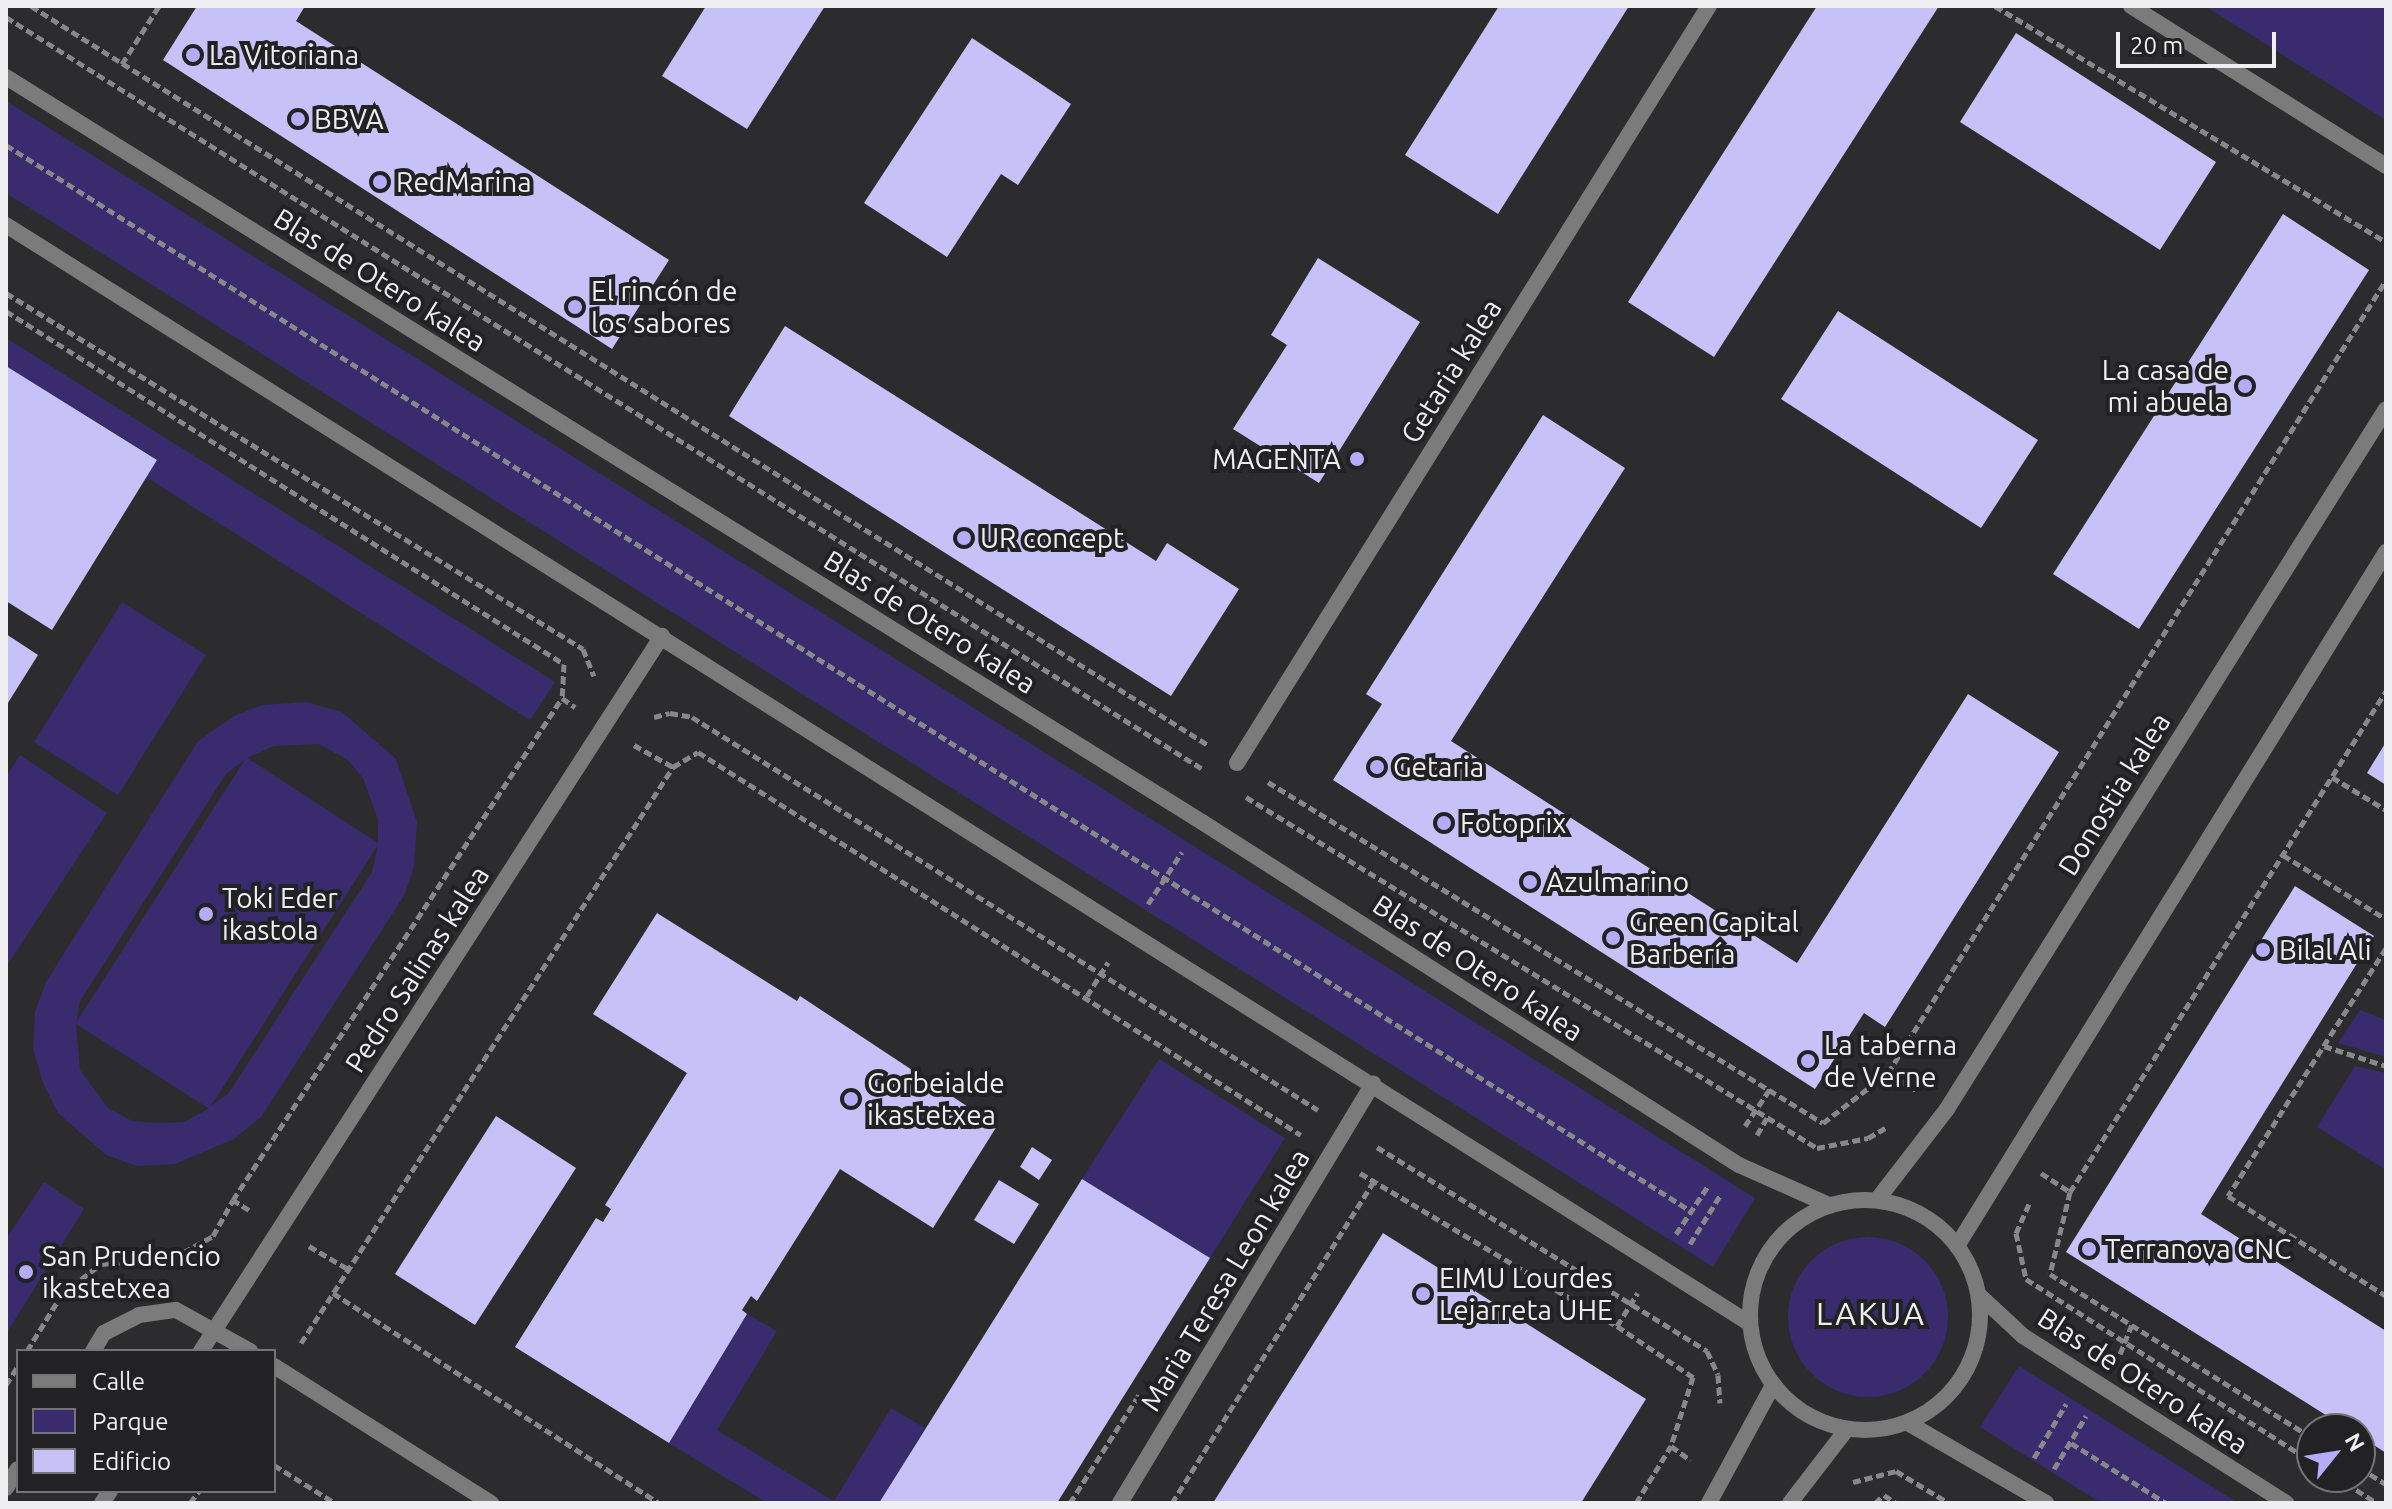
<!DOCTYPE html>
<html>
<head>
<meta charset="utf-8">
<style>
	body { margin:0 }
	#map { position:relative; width:2392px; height:1509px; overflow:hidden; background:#2c2c2f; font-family:Ubuntu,sans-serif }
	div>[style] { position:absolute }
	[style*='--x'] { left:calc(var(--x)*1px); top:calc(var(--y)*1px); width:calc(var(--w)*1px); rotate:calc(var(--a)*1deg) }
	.green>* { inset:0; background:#392b6e }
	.round { border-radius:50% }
	.building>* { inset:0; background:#c6c1f6 }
	.path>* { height:5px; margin-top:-2.5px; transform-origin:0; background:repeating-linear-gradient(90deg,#88888a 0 8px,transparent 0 12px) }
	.pedestrian>* { height:16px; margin:-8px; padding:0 8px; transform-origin:8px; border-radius:8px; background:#7b7b7c }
	.minor>* { height:16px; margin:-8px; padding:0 8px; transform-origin:8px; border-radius:8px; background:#7b7b7c }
	.minor>.ring { margin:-8px; padding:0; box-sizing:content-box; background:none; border:16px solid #7b7b7c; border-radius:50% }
	.dots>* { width:22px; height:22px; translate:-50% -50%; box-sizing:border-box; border:4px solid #222225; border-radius:50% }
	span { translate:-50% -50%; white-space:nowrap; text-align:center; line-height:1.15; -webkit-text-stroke:8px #222225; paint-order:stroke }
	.poi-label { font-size:28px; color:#efeff1 }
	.left { translate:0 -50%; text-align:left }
	.right { translate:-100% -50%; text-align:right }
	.street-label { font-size:28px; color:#efeff1 }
	.quarter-label { font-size:32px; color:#efeff1; letter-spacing:2px }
	.frame { position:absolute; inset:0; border:8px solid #efeff1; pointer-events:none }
	.legend { position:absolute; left:16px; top:1349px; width:260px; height:144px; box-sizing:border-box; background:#222225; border:2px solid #747477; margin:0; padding:10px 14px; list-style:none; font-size:24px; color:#efeff1 }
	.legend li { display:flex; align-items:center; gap:16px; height:40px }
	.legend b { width:40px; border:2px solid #747477 }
	.north { position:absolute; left:2296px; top:1413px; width:80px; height:80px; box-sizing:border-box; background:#222225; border:2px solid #747477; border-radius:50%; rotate:60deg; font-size:22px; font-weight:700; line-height:32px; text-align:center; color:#efeff1 }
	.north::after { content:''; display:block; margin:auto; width:28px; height:36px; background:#b5acf9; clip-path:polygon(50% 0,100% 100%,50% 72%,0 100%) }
	.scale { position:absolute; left:2116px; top:32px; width:160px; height:36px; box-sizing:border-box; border:4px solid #efeff1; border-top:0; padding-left:10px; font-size:24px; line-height:28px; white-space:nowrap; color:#efeff1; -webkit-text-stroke:6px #222225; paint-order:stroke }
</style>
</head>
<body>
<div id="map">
	<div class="green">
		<i style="clip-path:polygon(2205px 6px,2386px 6px,2386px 120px)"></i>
		<i style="clip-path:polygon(6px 101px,1755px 1198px,1713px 1267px,6px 193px)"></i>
		<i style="clip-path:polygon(6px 338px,555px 682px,530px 720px,146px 477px,157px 459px,6px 366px)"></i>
		<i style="clip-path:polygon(122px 602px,206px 655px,118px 795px,34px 742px)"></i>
		<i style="clip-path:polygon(evenodd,306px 702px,342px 712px,396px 759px,417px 822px,414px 866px,405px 894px,261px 1117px,234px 1139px,175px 1164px,137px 1166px,106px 1155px,58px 1113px,43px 1083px,33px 1049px,35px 1012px,46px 982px,198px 741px,234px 716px,262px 705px,306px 702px,319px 744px,348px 760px,363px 778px,378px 820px,378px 843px,247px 758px,274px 746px,319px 744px,306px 702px,244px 760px,244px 761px,77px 1021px,80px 1001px,226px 774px,244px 760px,306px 702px,378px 845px,372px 872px,228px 1094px,211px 1106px,378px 845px,306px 702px,76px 1024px,208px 1108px,208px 1109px,184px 1122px,158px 1123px,132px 1121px,108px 1108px,80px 1070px,76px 1024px)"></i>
		<i style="clip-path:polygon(20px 755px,107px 813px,6px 967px,6px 777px)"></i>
		<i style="clip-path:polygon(2360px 1010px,2386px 1020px,2386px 1057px,2338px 1043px)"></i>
		<i style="clip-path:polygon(1159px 1059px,1285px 1138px,1210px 1258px,1082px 1179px)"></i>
		<i style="clip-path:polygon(2355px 1066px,2386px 1073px,2386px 1170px,2317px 1127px)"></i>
		<i style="clip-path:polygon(44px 1182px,84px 1209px,6px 1334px,6px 1239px)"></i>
		<i class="round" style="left:1788px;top:1237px;width:160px;height:160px"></i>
		<i style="clip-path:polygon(747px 1314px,777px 1331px,717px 1430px,834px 1501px,891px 1408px,925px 1428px,879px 1503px,767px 1503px,669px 1443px)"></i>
		<i style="clip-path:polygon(2019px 1366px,2238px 1503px,2101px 1503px,1980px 1427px)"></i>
	</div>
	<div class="building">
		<i style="clip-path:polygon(197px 6px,305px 6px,296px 21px,669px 260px,612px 349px,163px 60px)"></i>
		<i style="clip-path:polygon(706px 6px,825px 6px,747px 129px,662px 76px)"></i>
		<i style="clip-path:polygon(1499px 6px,1629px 6px,1498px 214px,1405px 155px)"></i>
		<i style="clip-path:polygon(1817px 6px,1939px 6px,1714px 357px,1628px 302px)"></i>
		<i style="clip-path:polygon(2016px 33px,2216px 162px,2160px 250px,1960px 122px)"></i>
		<i style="clip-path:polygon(972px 38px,1071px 104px,1018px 185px,1001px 174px,947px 257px,864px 203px)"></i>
		<i style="clip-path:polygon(2283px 214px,2369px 270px,2139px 629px,2053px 574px)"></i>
		<i style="clip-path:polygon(1318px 258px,1420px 322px,1319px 483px,1233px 429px,1287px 345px,1271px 335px)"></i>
		<i style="clip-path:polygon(1838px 311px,2038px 440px,1981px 528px,1781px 399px)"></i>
		<i style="clip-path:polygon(785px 326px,1156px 561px,1167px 543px,1239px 589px,1171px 696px,729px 416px)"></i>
		<i style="clip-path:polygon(6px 366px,157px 460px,52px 630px,6px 601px)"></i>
		<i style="clip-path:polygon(1543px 415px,1625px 468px,1451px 741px,1797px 963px,1968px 694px,2059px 752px,1885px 1027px,1864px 1013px,1815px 1089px,1333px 780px,1382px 704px,1366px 694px)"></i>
		<i style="clip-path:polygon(6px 634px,38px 655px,6px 706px)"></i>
		<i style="clip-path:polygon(2386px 742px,2386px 785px,2367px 773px)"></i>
		<i style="clip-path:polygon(2295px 886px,2374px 936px,2201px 1214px,2386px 1331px,2386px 1453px,2360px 1436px,2360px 1429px,2348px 1429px,2066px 1252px)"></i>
		<i style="clip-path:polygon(657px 913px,797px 1001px,800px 996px,997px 1126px,933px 1228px,840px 1169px,757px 1301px,751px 1296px,742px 1310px,747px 1314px,669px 1443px,515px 1347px,596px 1218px,603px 1222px,611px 1209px,605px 1205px,687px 1073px,593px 1014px)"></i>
		<i style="clip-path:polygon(496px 1116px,576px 1168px,475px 1325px,395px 1274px)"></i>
		<i style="clip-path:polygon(1032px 1147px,1052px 1160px,1039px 1180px,1020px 1167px)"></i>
		<i style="clip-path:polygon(1082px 1179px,1210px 1258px,1057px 1503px,879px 1503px)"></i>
		<i style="clip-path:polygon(999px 1180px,1039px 1204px,1014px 1244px,974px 1220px)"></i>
		<i style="clip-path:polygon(1383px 1233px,1646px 1399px,1581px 1503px,1213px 1503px)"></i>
	</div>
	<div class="path">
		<i style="--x:31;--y:6;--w:1390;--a:32.12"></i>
		<i style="--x:1995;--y:6;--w:457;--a:31.1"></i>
		<i style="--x:6;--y:17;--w:1415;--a:32.15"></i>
		<i style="--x:122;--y:64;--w:69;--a:-57.5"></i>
		<i style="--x:6;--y:145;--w:1994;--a:32.32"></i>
		<i style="--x:6;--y:293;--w:678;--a:31.67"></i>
		<i style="--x:583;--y:649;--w:29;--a:68"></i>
		<i style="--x:6;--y:311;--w:660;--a:32.32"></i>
		<i style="--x:564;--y:664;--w:34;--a:93"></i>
		<i style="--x:562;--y:698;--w:16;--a:35"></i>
		<i style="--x:654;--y:717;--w:16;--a:-14"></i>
		<i style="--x:670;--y:713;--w:22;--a:10"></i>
		<i style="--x:692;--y:717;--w:739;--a:32.12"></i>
		<i style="--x:634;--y:745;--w:45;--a:29.4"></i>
		<i style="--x:673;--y:767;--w:29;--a:-31"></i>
		<i style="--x:698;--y:752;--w:714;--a:32.42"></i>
		<i style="--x:2332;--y:777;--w:63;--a:31.4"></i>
		<i style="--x:1268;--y:782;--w:651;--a:31.57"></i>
		<i style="--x:1823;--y:1123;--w:82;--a:-37.6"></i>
		<i style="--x:1888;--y:1073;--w:33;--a:31"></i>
		<i style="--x:1246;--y:797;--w:670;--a:31.58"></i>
		<i style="--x:1817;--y:1148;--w:52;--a:-11.1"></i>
		<i style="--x:1868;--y:1138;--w:20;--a:-30"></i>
		<i style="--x:2283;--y:855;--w:121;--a:31.9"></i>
		<i style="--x:1148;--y:904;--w:62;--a:-56.8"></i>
		<i style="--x:2386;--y:948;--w:294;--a:122.5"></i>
		<i style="--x:2228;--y:1196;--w:187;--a:32.3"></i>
		<i style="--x:1087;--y:996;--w:40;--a:-58"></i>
		<i style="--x:2324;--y:1046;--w:65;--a:17.9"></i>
		<i style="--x:1888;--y:1073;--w:936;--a:-57.87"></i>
		<i style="--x:1745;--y:1126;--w:45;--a:-56"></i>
		<i style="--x:1757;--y:1135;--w:20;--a:-60"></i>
		<i style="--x:1377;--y:1147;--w:388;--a:31.7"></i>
		<i style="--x:1707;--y:1351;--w:26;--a:65"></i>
		<i style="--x:1718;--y:1375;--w:28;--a:86"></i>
		<i style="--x:1360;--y:1173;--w:299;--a:30.8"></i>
		<i style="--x:1617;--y:1326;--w:92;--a:33.9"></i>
		<i style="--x:1693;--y:1377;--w:72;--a:107.7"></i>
		<i style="--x:1671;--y:1446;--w:24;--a:36"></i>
		<i style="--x:2041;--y:1173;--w:35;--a:33"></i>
		<i style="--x:2070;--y:1192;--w:84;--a:103.7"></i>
		<i style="--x:2050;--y:1274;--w:309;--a:32"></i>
		<i style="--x:2070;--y:1192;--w:592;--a:-57.76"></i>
		<i style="--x:2029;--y:1204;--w:32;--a:114"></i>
		<i style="--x:2016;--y:1233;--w:47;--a:77.7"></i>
		<i style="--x:2026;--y:1279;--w:340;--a:32.6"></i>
		<i style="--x:249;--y:1210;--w:19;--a:-148"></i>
		<i style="--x:233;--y:1200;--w:600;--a:-56.76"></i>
		<i style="--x:1676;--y:1234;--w:58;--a:-56.3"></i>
		<i style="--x:1690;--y:1244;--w:59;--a:-58.2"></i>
		<i style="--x:309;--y:1246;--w:45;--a:30.5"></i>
		<i style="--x:333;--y:1293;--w:388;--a:32.8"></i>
		<i style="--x:1617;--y:1326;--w:39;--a:-58"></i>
		<i style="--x:301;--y:1343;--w:686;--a:-57.14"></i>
		<i style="--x:27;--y:1351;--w:67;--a:-58.4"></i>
		<i style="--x:62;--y:1294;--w:49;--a:-37.6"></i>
		<i style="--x:101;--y:1264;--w:72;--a:-4.8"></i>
		<i style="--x:173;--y:1258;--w:46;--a:-28.8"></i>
		<i style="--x:213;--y:1236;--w:41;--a:-60.9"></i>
		<i style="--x:2120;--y:1354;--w:31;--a:-68"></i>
		<i style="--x:6;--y:1385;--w:22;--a:-58"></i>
		<i style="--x:2071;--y:1443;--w:112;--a:32.3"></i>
		<i style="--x:2034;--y:1458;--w:63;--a:-59.3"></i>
		<i style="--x:274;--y:1465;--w:72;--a:31.9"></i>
		<i style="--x:2360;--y:1468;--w:31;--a:32"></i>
		<i style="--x:2054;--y:1469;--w:62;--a:-58.9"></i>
		<i style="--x:2336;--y:1477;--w:49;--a:32.4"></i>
		<i style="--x:1853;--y:1482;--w:44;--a:-14.3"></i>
		<i style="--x:1896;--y:1471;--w:62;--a:31.1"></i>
		<i style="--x:190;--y:1503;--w:15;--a:-53"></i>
		<i style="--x:1070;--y:1503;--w:130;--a:-57.5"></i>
		<i style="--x:1172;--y:1503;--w:380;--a:-57.9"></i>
		<i style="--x:1636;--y:1503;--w:67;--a:-58.4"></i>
		<i style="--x:1875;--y:1503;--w:12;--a:-42"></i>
		<i style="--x:1884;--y:1495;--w:14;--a:34"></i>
	</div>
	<div class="pedestrian">
		<i style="--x:1237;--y:763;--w:892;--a:-58.06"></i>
	</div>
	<div class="minor">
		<i style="--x:2131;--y:6;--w:301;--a:32.1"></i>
		<i style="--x:6;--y:77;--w:1409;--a:31.92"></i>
		<i style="--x:1202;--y:822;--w:637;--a:32.57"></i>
		<i style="--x:1739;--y:1165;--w:98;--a:24"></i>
		<i style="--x:6;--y:225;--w:2060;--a:32.21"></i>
		<i style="--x:1877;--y:1200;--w:115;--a:-52.4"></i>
		<i style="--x:1947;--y:1109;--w:826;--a:-57.91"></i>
		<i class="ring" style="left:1750px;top:1200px;width:214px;height:214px"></i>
		<i style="--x:1957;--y:1246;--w:816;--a:-58.28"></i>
		<i style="--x:1979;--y:1295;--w:60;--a:43"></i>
		<i style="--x:2023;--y:1336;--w:312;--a:32.4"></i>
		<i style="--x:93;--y:1351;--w:21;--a:-59"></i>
		<i style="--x:104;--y:1333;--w:39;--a:-27"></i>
		<i style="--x:139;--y:1315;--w:37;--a:-8"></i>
		<i style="--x:176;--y:1310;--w:85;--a:29"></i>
		<i style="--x:201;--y:1351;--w:851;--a:-57.19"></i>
		<i style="--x:274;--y:1366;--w:257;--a:32.3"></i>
		<i style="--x:1908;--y:1423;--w:160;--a:30.1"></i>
		<i style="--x:6;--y:1488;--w:22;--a:-58"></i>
		<i style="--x:102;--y:1503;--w:14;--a:-56"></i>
		<i style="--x:1120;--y:1503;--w:490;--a:-58.9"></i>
		<i style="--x:1709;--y:1503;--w:134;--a:-61.5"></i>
		<i style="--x:1790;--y:1503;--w:92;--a:-52.5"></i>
	</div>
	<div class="dots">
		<i style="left:193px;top:55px;background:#b5acf9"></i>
		<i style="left:298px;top:119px;background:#b5acf9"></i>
		<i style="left:380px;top:182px;background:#b5acf9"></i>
		<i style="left:575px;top:307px;background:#b5acf9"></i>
		<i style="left:2245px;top:386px;background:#b5acf9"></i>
		<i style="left:1357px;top:459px;background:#b5acf9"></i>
		<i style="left:964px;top:538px;background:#b5acf9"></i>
		<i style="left:1377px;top:767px;background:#b5acf9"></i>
		<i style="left:1444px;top:823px;background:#b5acf9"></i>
		<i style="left:1530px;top:882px;background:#b5acf9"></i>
		<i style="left:206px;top:914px;background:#b5acf9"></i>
		<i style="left:1613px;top:938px;background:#b5acf9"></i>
		<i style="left:2263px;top:950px;background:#b5acf9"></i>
		<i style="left:1808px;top:1061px;background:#b5acf9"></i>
		<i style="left:851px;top:1099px;background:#b5acf9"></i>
		<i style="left:2089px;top:1249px;background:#b5acf9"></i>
		<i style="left:26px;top:1272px;background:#b5acf9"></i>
		<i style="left:1423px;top:1294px;background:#b5acf9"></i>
	</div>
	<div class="poi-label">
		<span class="left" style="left:209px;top:55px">La Vitoriana</span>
		<span class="left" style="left:314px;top:119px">BBVA</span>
		<span class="left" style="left:396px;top:182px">RedMarina</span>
		<span class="left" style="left:591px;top:307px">El rincón de<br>los sabores</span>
		<span class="right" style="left:2229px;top:386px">La casa de<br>mi abuela</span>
		<span class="right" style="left:1341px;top:459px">MAGENTA</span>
		<span class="left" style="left:980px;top:538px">UR concept</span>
		<span class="left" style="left:1393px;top:767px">Getaria</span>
		<span class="left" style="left:1460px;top:823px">Fotoprix</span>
		<span class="left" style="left:1546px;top:882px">Azulmarino</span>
		<span class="left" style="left:222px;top:914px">Toki Eder<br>ikastola</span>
		<span class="left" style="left:1629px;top:938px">Green Capital<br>Barbería</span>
		<span class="left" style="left:2279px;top:950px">Bilal Ali</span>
		<span class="left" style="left:1824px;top:1061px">La taberna<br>de Verne</span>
		<span class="left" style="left:867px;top:1099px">Gorbeialde<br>ikastetxea</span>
		<span class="left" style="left:2105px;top:1249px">Terranova CNC</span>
		<span class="left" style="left:42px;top:1272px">San Prudencio<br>ikastetxea</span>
		<span class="left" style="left:1439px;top:1294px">EIMU Lourdes<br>Lejarreta UHE</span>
	</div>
	<div class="street-label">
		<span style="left:380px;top:280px;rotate:32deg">Blas de Otero kalea</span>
		<span style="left:1451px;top:371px;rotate:-58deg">Getaria kalea</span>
		<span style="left:930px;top:622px;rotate:32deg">Blas de Otero kalea</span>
		<span style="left:2114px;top:794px;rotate:-58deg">Donostia kalea</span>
		<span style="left:1478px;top:968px;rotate:33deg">Blas de Otero kalea</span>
		<span style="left:417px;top:969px;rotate:-57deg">Pedro Salinas kalea</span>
		<span style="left:1225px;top:1280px;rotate:-59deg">Maria Teresa Leon kalea</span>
		<span style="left:2143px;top:1381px;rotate:33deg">Blas de Otero kalea</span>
	</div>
	<div class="quarter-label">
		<span style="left:1871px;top:1313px">LAKUA</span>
	</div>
	<div class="frame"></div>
	<ul class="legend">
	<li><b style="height:10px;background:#7b7b7c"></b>Calle</li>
	<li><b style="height:22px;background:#392b6e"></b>Parque</li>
	<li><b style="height:22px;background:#c6c1f6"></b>Edificio</li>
	</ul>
	<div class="north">N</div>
	<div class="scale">20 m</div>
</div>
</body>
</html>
